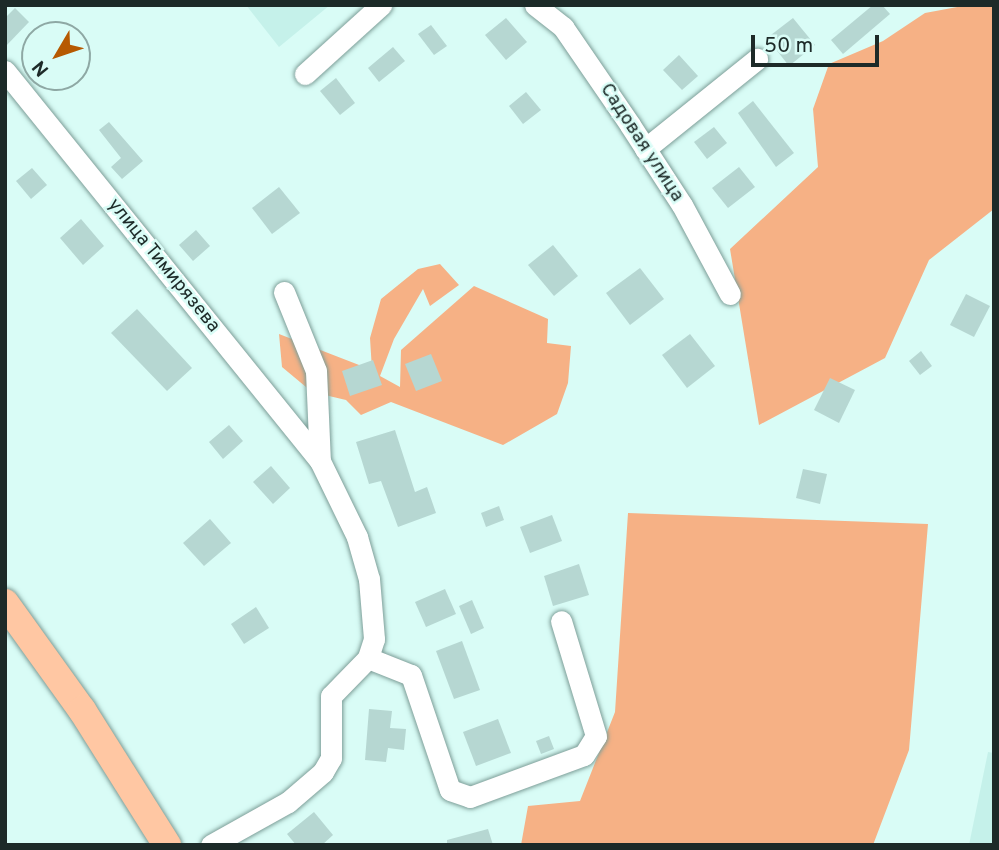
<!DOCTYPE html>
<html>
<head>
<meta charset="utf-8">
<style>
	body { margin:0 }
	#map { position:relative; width:999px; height:850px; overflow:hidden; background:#d9fcf6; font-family:Overpass,sans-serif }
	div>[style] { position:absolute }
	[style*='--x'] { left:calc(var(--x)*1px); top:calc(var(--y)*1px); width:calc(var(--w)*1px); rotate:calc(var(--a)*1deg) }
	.built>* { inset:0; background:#c5f1ea }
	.forest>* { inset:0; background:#f6b185 }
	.building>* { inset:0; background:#b6d7d2 }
	.roads { filter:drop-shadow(0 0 2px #7d9e98) drop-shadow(0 0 2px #7d9e98) }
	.minor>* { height:21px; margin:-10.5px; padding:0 10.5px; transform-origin:10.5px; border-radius:10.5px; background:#fff }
	.major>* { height:28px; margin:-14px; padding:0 14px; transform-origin:14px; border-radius:14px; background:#ffc7a3 }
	span { translate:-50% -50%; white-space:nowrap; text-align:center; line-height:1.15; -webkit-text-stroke:5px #d9fcf6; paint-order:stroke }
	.street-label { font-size:19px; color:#1d2a28 }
	.frame { position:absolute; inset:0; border:7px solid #1d2a28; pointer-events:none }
	.north { position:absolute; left:21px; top:21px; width:70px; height:70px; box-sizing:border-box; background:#d9fcf6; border:2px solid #8ea8a4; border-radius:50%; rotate:231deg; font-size:19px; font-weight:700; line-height:28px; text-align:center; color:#1d2a28 }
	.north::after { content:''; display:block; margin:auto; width:24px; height:32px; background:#b65901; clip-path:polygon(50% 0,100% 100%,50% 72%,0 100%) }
	.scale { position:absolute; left:751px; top:35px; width:128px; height:32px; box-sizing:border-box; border:4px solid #1d2a28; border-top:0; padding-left:9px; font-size:21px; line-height:24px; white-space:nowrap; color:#1d2a28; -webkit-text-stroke:5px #d9fcf6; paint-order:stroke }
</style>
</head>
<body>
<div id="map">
	<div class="built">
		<i style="clip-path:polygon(246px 5px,330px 5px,279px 47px)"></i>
		<i style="clip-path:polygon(988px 752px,994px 753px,994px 845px,969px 845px)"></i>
	</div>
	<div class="forest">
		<i style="clip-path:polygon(968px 5px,994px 5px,994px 209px,929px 260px,885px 358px,759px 425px,730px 249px,818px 167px,813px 109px,829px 64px,883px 41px,925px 13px)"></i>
		<i style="clip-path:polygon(440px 264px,459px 285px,430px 306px,423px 289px,394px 339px,380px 376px,400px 387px,401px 350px,474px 286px,548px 319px,547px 343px,571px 346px,568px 383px,557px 414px,503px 445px,391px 402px,361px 415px,346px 400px,312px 392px,282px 367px,279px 334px,372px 370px,370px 338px,381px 299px,418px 269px)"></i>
		<i style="clip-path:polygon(628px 513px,928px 524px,909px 750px,873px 845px,521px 845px,528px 806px,580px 801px,615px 712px)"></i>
	</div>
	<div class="building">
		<i style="clip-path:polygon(873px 5px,882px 5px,890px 14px,843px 54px,831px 40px)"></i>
		<i style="clip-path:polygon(15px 8px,29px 22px,5px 47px,5px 18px)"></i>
		<i style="clip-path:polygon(506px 18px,527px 42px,506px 60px,485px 35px)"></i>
		<i style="clip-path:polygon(793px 18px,815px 45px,789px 66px,767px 38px)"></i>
		<i style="clip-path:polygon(431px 25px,447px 46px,434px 55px,418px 34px)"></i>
		<i style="clip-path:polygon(393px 47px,405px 61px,379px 82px,368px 68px)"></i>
		<i style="clip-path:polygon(679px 55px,698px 76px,682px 90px,663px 70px)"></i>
		<i style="clip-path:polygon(336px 78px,355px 103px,340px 115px,320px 91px)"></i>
		<i style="clip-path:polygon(526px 92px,541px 110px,523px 124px,509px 106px)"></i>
		<i style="clip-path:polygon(753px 101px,794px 153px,776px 167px,738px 113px)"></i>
		<i style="clip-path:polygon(109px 122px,143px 161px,122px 179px,111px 167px,121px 158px,99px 130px)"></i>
		<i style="clip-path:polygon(714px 127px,727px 143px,707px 159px,694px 142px)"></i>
		<i style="clip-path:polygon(739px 167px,755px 187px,728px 208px,712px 188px)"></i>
		<i style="clip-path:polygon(32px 168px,47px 185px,31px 199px,16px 181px)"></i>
		<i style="clip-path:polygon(279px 187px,300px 213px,272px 234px,252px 208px)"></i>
		<i style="clip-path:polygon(81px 219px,104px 246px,83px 265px,60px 238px)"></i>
		<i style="clip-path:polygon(196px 230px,210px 246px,193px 261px,179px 245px)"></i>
		<i style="clip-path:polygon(553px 245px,578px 276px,554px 296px,528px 265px)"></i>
		<i style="clip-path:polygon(640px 268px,664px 299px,630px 325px,606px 293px)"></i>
		<i style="clip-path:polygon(966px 294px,990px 306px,974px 337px,950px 325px)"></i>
		<i style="clip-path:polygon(137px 309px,192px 368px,167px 391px,111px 333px)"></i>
		<i style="clip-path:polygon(690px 334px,715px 366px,687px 388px,662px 355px)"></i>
		<i style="clip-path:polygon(921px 351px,932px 366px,920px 375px,909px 361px)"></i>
		<i style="clip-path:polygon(431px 354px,442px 381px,416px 391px,405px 364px)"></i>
		<i style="clip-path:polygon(373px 360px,382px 385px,350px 396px,342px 371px)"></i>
		<i style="clip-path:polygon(830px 378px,855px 390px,839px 423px,814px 410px)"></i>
		<i style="clip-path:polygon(229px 425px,243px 441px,223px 459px,209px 442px)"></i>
		<i style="clip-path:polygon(395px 430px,415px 492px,427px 487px,436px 513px,398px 527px,381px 481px,369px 484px,356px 442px)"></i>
		<i style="clip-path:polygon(271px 466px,290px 488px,273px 504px,253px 482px)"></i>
		<i style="clip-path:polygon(803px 469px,827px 474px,820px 504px,796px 498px)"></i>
		<i style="clip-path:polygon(499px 506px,504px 520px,486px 527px,481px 513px)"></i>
		<i style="clip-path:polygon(552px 515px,562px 541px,530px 553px,520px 527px)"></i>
		<i style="clip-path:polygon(210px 519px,231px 543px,204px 566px,183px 543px)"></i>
		<i style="clip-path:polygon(579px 564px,589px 595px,553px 606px,544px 576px)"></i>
		<i style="clip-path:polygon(445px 589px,456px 614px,426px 627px,415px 602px)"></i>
		<i style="clip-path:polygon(472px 600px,484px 628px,471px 634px,459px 606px)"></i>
		<i style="clip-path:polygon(256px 607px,269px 628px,244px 644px,231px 624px)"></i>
		<i style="clip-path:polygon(462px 641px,480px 690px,454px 699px,436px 651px)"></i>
		<i style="clip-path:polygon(369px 709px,392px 711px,390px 728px,406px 729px,404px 750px,388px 748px,386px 762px,365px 760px)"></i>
		<i style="clip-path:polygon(498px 719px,511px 753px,476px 766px,463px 732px)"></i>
		<i style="clip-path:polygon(549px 736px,554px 749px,541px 754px,536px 741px)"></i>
		<i style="clip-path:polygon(314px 812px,333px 835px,322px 845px,296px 845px,287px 834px)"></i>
		<i style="clip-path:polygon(488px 829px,493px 845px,447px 845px,447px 840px)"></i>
	</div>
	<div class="roads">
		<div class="minor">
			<i style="--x:535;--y:5;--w:36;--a:38"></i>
			<i style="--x:563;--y:27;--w:119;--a:55.6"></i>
			<i style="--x:630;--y:125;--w:95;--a:57"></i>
			<i style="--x:682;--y:205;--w:101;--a:61.7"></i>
			<i style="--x:5;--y:71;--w:501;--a:51.07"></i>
			<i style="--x:320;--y:461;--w:85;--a:64"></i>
			<i style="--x:357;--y:537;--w:44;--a:74.1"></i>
			<i style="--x:369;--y:579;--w:60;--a:85.2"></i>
			<i style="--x:374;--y:639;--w:20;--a:108"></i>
			<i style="--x:368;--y:658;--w:53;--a:134.2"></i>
			<i style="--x:331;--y:696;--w:62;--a:90"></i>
			<i style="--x:331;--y:758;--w:16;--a:120"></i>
			<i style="--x:323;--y:772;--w:46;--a:139.4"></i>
			<i style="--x:288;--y:802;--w:88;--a:150.8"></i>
			<i style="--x:305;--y:74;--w:103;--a:-42.2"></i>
			<i style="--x:645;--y:149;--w:144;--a:-38.8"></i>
			<i style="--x:284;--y:292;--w:85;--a:67.9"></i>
			<i style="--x:316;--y:371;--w:90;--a:87.5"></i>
			<i style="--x:368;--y:658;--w:46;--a:21.6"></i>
			<i style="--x:411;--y:675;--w:121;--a:71.3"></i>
			<i style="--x:450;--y:790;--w:21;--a:19"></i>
			<i style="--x:470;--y:797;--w:121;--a:-20.2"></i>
			<i style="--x:584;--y:755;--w:22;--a:-58"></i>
			<i style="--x:596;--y:736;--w:120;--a:-106.9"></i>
		</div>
		<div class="major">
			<i style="--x:5;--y:603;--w:132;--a:54.3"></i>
			<i style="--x:82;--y:710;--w:160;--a:57.8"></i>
		</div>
	</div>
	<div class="street-label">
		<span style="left:641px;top:143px;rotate:57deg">Садовая улица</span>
		<span style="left:163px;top:266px;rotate:51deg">улица Тимирязева</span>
	</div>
	<div class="frame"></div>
	<div class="north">N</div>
	<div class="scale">50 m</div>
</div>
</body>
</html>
